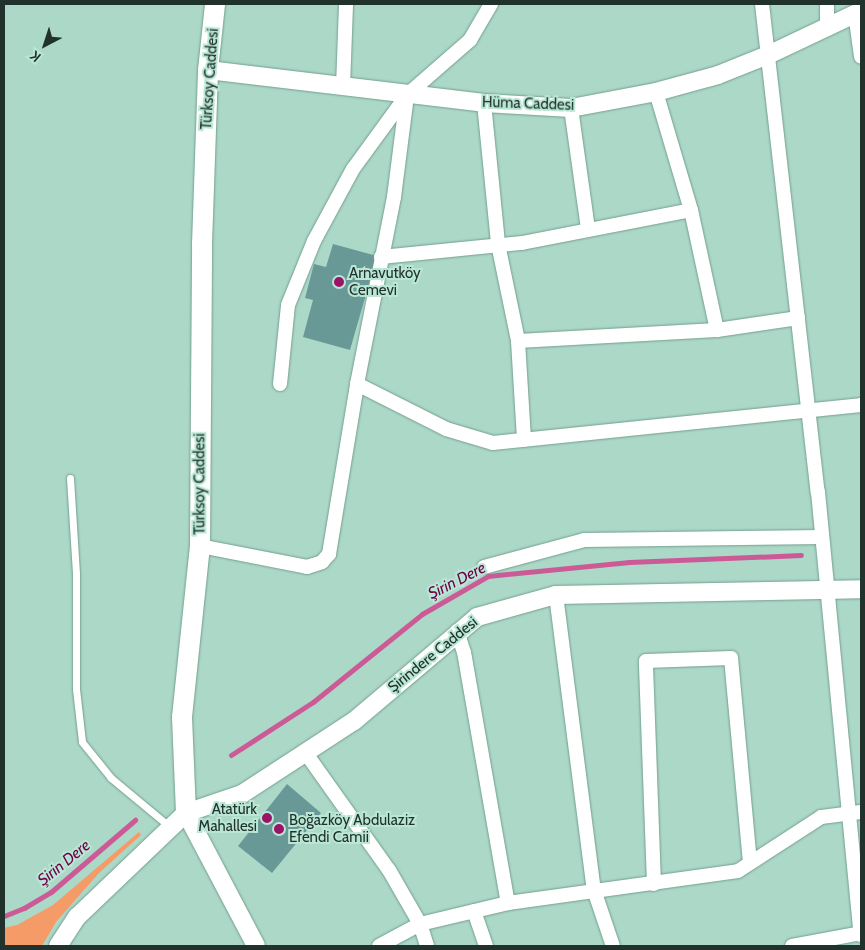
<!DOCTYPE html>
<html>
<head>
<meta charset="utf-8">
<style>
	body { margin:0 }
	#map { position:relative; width:865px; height:950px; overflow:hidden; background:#acd8c8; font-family:Cabin,sans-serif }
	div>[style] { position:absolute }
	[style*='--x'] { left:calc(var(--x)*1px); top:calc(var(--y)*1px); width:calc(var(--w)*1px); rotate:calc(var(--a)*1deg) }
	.green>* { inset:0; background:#f49b67 }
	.stream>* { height:5px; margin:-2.5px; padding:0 2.5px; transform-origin:2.5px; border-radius:2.5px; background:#cc5a96 }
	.building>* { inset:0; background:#699996 }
	.roads { filter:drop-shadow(0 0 1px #749f8f) drop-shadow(0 0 1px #749f8f) }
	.service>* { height:7px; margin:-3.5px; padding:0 3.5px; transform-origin:3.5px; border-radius:3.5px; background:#fff }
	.minor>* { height:14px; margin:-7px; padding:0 7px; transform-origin:7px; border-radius:7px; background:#fff }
	.tertiary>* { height:18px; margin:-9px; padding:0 9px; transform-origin:9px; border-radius:9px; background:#fff }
	.secondary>* { height:20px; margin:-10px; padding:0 10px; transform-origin:10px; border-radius:10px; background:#fff }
	.dots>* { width:14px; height:14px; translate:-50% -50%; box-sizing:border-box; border:2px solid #b9e6d5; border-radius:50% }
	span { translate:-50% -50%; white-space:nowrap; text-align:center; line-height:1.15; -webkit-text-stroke:4px #b9e6d5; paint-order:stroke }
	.street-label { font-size:15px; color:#21322c }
	.poi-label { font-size:15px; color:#21322c }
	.left { translate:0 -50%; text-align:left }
	.right { translate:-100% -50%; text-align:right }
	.water-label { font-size:16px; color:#700048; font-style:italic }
	.frame { position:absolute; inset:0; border:5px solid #21322c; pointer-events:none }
	.north { position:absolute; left:20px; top:20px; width:50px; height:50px; -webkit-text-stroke:4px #b9e6d5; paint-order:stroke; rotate:220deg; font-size:14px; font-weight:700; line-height:20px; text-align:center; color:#21322c }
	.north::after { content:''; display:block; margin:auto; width:18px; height:22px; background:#21322c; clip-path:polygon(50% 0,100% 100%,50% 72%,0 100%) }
</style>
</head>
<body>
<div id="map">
	<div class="green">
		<i style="clip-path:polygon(139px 832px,141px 835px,99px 873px,56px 922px,42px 946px,4px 946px,4px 928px,17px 925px,53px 905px)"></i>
	</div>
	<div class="stream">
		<i style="--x:231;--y:755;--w:98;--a:-32.9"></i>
		<i style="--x:313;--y:702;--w:140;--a:-38.9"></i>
		<i style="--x:422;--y:614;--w:76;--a:-29.9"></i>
		<i style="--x:488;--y:576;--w:142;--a:-5.7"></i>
		<i style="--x:629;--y:562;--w:172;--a:-2.3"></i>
		<i style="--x:4;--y:916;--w:22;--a:-22"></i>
		<i style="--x:24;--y:908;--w:31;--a:-31"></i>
		<i style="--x:51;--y:892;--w:111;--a:-40.6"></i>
	</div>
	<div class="building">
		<i style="clip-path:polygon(333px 244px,377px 256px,350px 350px,303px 337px,313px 300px,305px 298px,314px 264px,326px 267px)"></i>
		<i style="clip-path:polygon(287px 784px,321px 813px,272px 873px,238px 846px)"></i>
	</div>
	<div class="roads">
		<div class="service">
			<i style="--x:70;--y:478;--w:96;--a:86.4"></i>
			<i style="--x:76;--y:574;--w:115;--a:90"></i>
			<i style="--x:76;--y:689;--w:53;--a:83.5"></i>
			<i style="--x:82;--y:742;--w:46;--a:51.1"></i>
			<i style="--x:111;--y:778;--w:77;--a:39.7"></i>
		</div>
		<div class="minor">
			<i style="--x:762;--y:4;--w:491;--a:83.5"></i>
			<i style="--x:818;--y:492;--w:445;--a:84.5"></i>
			<i style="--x:855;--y:13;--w:44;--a:82.2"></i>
			<i style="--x:827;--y:24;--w:20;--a:-90"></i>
			<i style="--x:343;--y:87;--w:83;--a:-87.9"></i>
			<i style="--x:656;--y:92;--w:123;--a:73.5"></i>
			<i style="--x:691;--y:210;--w:123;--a:77.8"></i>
			<i style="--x:484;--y:103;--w:142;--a:84.3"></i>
			<i style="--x:498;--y:244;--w:99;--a:78.3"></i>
			<i style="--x:518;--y:341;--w:99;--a:86.5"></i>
			<i style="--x:571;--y:108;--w:122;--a:82"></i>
			<i style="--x:381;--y:257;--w:142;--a:-5.7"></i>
			<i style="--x:522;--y:243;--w:172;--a:-11"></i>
			<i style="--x:518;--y:341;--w:199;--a:-3.2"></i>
			<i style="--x:717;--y:330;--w:82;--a:-8.4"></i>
			<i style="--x:280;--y:384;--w:79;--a:-84.2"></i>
			<i style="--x:288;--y:305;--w:69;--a:-67.9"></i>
			<i style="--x:314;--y:241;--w:82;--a:-61.6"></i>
			<i style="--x:353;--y:169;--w:92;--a:-53.9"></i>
			<i style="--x:407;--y:95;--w:84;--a:-41.1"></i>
			<i style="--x:470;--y:40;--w:42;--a:-59.7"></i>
			<i style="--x:357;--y:384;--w:100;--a:26.8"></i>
			<i style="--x:446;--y:429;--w:49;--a:16.6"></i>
			<i style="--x:493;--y:443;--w:370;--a:-5.9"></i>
			<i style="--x:200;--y:546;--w:109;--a:11.1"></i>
			<i style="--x:307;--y:567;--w:16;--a:-18"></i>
			<i style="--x:322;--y:562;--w:11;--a:-49"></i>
			<i style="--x:329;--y:554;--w:172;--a:-80.6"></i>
			<i style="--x:357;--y:384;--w:191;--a:-78.8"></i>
			<i style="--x:394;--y:197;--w:103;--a:-82.7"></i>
			<i style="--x:484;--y:567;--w:104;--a:-15.1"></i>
			<i style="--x:584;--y:540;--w:238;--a:-0.7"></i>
			<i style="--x:556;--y:595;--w:297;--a:82.7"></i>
			<i style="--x:594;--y:890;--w:59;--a:71.3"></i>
			<i style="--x:457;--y:631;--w:22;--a:72"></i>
			<i style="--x:464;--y:652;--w:255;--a:80.1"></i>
			<i style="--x:305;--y:752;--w:145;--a:54.6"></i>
			<i style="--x:389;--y:870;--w:62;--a:60.1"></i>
			<i style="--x:420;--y:924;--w:23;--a:72"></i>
			<i style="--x:654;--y:884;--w:223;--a:-92.1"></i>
			<i style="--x:646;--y:661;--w:85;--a:-2"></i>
			<i style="--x:731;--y:658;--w:204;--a:84.7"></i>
			<i style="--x:474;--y:911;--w:37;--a:71"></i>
			<i style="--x:379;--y:946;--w:47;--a:-28.2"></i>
			<i style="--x:420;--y:924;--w:90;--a:-13.4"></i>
			<i style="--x:508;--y:903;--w:232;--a:-7.9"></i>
			<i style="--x:738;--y:871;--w:99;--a:-33"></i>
			<i style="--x:821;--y:817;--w:40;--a:-7.1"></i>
			<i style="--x:792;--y:946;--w:70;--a:-10.7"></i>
		</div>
		<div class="tertiary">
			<i style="--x:208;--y:70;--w:278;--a:6.8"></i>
			<i style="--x:484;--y:103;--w:87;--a:3.3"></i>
			<i style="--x:571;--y:108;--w:86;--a:-10.7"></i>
			<i style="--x:656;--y:92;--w:64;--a:-15.3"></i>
			<i style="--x:718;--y:75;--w:54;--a:-21.8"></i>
			<i style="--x:768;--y:55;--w:103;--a:-25.3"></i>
			<i style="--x:186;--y:813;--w:150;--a:62.2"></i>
			<i style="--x:58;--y:946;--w:35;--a:-57"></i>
			<i style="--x:77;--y:917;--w:151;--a:-43.7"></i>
			<i style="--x:186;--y:813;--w:59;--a:-18.7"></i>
			<i style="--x:242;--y:794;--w:134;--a:-33.1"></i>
			<i style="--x:354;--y:721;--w:161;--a:-40.2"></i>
			<i style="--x:477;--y:617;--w:82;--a:-15.6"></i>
			<i style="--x:556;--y:595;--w:305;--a:-1.1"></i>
		</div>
		<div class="secondary">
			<i style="--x:186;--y:813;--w:96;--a:-92.4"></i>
			<i style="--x:182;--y:717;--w:172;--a:-84"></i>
			<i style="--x:200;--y:546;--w:302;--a:-89.6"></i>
			<i style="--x:202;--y:244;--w:174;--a:-88"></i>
			<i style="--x:208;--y:70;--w:66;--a:-83.9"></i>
		</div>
	</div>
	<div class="dots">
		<i style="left:339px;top:282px;background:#9a1366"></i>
		<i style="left:267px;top:818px;background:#9a1366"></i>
		<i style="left:279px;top:829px;background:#9a1366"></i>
	</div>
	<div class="street-label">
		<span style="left:210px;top:79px;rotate:-86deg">Türksoy Caddesi</span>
		<span style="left:528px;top:104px;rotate:2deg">Hüma Caddesi</span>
		<span style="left:200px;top:484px;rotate:-90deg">Türksoy Caddesi</span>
		<span style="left:433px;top:655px;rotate:-39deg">Şirindere Caddesi</span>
	</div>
	<div class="poi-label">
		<span class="left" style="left:349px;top:282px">Arnavutköy<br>Cemevi</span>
		<span class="right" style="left:257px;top:818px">Atatürk<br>Mahallesi</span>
		<span class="left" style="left:289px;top:829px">Boğazköy Abdulaziz<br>Efendi Camii</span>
	</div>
	<div class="water-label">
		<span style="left:457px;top:581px;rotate:-27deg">Şirin Dere</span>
		<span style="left:64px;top:863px;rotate:-39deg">Şirin Dere</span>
	</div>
	<div class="frame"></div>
	<div class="north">K</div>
</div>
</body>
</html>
